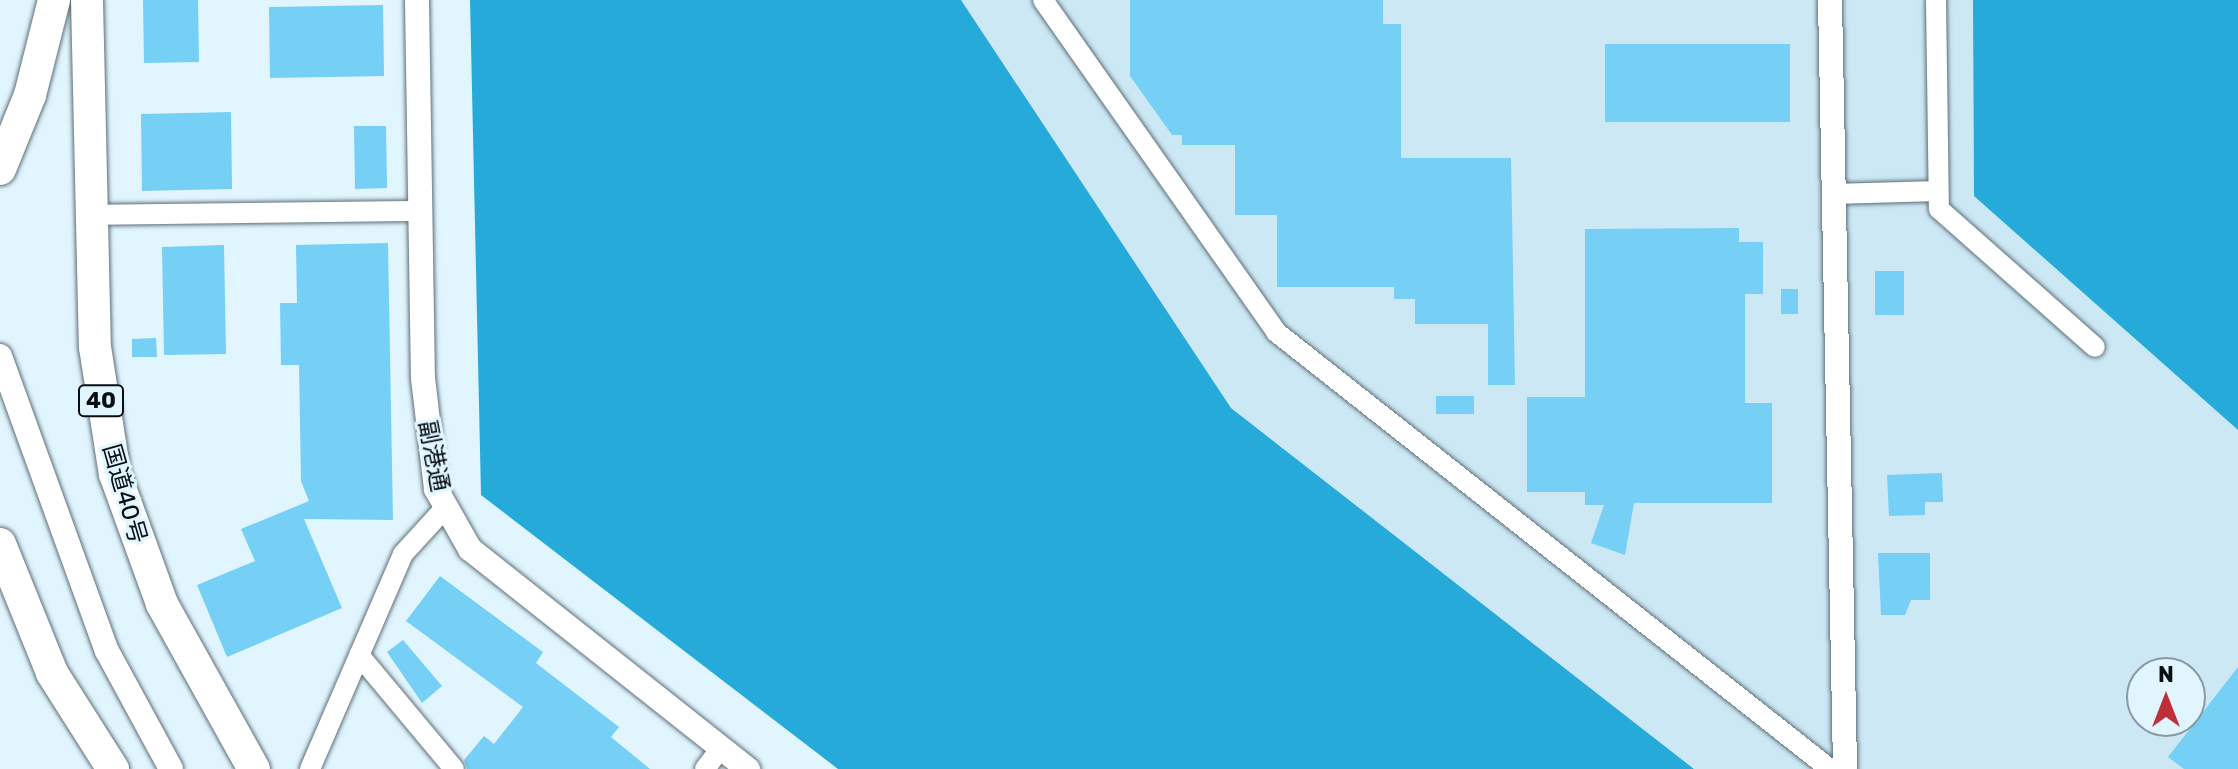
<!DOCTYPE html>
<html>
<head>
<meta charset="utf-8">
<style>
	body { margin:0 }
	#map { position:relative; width:2238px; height:769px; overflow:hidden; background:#e1f5ff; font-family:Rubik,"Noto Sans JP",sans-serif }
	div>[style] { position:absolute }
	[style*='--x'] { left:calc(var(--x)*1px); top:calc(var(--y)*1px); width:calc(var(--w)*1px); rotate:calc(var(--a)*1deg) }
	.built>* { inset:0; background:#cce8f5 }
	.water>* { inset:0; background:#26aad9 }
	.building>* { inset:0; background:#76cff5 }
	.roads { filter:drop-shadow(0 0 2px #5d6f77) drop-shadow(0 0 2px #5d6f77) }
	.minor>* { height:20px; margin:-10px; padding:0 10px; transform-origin:10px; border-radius:10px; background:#fff }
	.tertiary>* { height:24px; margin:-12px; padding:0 12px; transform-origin:12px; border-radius:12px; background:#fff }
	.trunk>* { height:32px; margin:-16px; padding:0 16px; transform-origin:16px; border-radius:16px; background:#fff }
	span { translate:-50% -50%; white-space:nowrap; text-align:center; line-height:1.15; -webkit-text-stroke:6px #e1f5ff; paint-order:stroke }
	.shield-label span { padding:2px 6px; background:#e1f5ff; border:2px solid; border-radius:6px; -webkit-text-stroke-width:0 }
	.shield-label { font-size:22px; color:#080e11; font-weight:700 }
	.street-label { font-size:24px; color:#080e11 }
	.north { position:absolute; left:2126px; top:657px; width:80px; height:80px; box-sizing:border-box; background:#e1f5ff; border:2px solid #8a99a0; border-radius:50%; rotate:0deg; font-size:22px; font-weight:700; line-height:32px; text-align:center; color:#080e11 }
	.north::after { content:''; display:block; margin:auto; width:28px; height:36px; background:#bf2f39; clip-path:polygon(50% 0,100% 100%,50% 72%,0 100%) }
</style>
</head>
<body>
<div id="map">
	<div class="built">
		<i style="clip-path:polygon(evenodd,961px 0,1973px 0,1974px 196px,2238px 430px,2238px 769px,1694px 769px,1231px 408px,961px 0,2142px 673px,2190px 673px,2190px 721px,2142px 721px,2142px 673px)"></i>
	</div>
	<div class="water">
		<i style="clip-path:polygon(470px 0,961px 0,1231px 408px,1694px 769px,838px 769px,481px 495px)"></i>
		<i style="clip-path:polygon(1973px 0,2238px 0,2238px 430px,1974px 196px)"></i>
	</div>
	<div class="building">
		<i style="clip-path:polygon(143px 0,198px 0,199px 62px,144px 63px)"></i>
		<i style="clip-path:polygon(1130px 0,1383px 0,1383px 24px,1401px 24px,1401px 158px,1511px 158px,1515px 385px,1488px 385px,1488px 324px,1415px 324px,1415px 299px,1394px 299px,1394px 287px,1277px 287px,1277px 215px,1235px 215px,1235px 145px,1182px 145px,1182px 135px,1172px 135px,1130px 76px)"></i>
		<i style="clip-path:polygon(383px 5px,384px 76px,270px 78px,269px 7px)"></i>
		<i style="clip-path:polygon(1605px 44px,1790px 44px,1790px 122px,1605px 122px)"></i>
		<i style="clip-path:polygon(231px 112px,232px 189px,142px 191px,141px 114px)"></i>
		<i style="clip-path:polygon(354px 126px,386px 126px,387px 188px,355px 189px)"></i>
		<i style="clip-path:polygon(1739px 228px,1739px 242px,1763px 242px,1763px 294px,1745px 294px,1745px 403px,1772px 403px,1772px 503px,1634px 503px,1625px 555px,1591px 543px,1604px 505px,1585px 505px,1585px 492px,1527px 492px,1527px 397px,1585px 397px,1585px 229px)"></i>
		<i style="clip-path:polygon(388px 243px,393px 520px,304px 519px,342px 608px,227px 657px,197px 585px,255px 561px,241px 529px,309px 501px,301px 481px,299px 365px,281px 365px,280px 303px,297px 303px,296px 245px)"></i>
		<i style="clip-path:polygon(224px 245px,226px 354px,164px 355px,162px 247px)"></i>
		<i style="clip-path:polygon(1875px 271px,1904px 271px,1904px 315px,1875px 315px)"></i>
		<i style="clip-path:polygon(1781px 289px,1798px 289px,1798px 314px,1781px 314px)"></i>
		<i style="clip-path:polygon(156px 338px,157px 357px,132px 357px,132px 339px)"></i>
		<i style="clip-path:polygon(1436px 396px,1474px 396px,1474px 414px,1436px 414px)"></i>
		<i style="clip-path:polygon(1942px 473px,1943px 502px,1925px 502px,1925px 515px,1889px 516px,1887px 475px)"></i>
		<i style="clip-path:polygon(1878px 553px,1930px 553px,1930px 600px,1911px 600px,1905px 615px,1881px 615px)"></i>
		<i style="clip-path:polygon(440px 576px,543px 652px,536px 663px,619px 727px,611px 737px,650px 769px,467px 769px,464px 760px,484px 736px,494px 744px,523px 707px,406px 621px)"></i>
		<i style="clip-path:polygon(403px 640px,442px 686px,422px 703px,387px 652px)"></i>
		<i style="clip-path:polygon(2238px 667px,2238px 769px,2184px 769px,2168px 757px)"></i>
	</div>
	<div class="roads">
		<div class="minor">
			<i style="--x:1043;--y:0;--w:406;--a:54.9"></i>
			<i style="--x:1276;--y:332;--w:706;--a:38.27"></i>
			<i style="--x:1936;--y:0;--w:209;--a:89.2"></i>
			<i style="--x:1939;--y:209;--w:208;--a:41.5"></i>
			<i style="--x:1834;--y:194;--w:103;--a:-1.7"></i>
			<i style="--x:90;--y:215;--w:331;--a:-0.7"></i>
			<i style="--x:359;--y:655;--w:148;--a:50.2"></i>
			<i style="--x:310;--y:769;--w:234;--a:-66.6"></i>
			<i style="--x:403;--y:554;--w:62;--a:-47.6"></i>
			<i style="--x:705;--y:769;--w:26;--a:-53"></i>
		</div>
		<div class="tertiary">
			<i style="--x:417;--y:0;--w:378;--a:89.1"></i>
			<i style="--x:423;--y:378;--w:112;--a:83.3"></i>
			<i style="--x:436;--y:489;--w:69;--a:60.5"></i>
			<i style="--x:470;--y:549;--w:355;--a:38.4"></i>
			<i style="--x:1830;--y:0;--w:769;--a:88.88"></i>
			<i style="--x:0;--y:356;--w:314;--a:70.1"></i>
			<i style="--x:107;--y:651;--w:134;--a:61.5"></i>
		</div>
		<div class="trunk">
			<i style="--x:87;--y:0;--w:347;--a:88.7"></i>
			<i style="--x:95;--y:347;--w:129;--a:81.1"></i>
			<i style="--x:115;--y:474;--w:138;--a:70.1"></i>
			<i style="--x:162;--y:604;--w:189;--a:60.9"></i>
			<i style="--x:0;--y:169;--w:80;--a:-67.9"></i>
			<i style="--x:30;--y:95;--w:98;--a:-75.8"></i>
			<i style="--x:0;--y:544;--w:139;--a:68"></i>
			<i style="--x:52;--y:673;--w:114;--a:57.6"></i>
		</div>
	</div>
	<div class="shield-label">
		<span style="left:101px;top:401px">40</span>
	</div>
	<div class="street-label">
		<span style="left:433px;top:456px;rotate:79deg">副港通</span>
		<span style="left:124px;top:494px;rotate:74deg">国道40号</span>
	</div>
	<div class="north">N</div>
</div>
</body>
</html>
